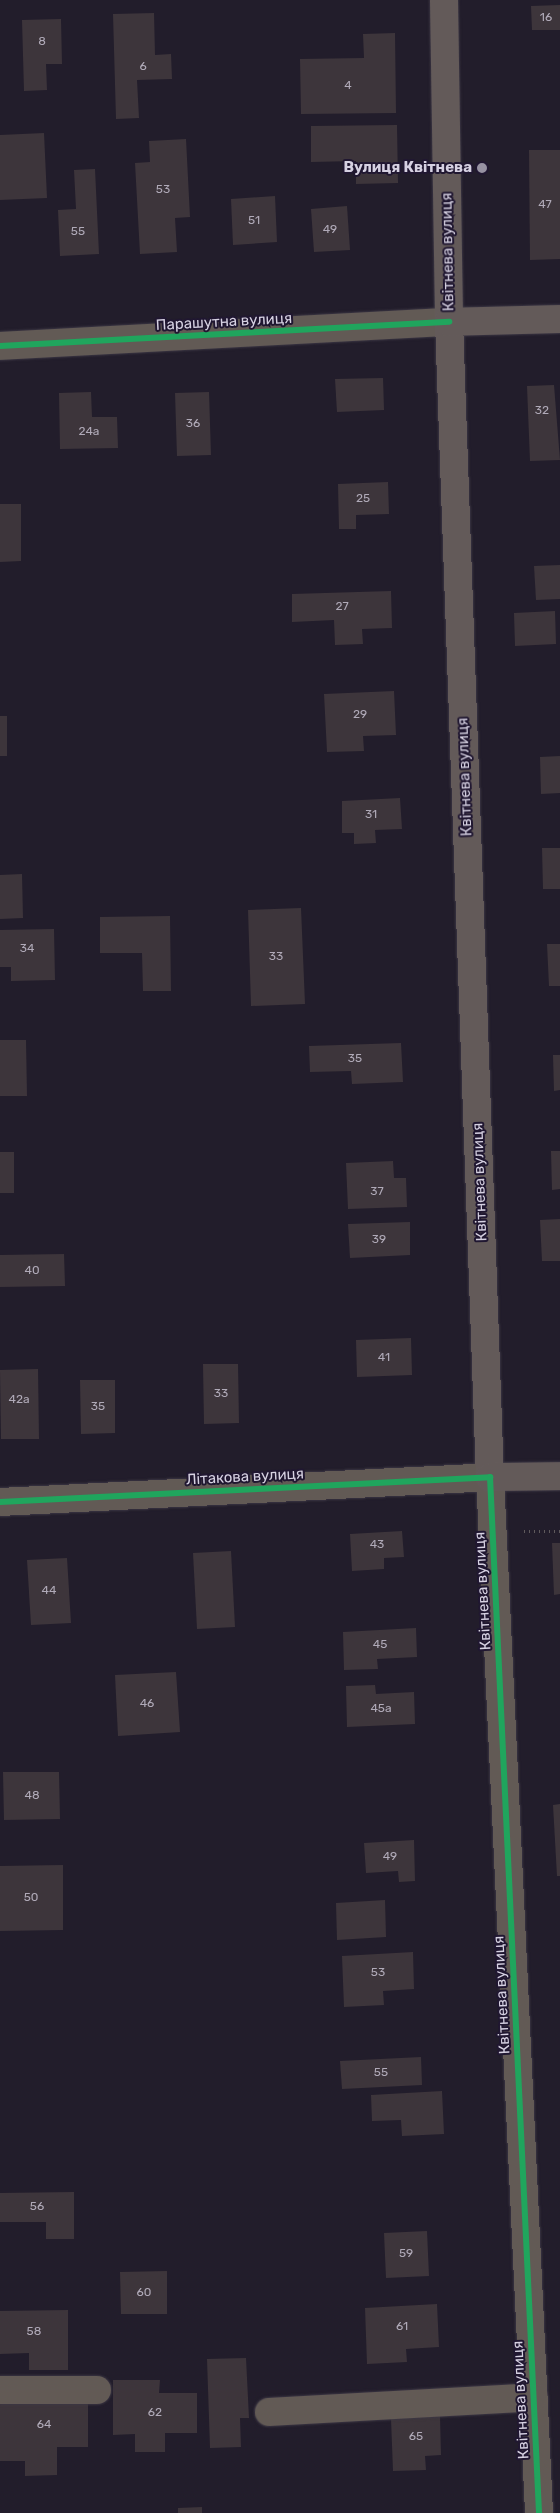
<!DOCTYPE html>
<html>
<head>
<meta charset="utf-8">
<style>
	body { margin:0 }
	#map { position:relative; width:560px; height:2513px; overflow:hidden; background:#221d2b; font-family:Rubik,sans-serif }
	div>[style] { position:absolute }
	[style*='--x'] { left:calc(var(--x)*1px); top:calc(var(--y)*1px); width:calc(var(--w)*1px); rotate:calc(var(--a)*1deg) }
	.building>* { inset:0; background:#3d353b }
	.path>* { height:3px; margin-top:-1.5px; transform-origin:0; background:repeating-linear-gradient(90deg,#5e595b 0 1px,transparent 0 5px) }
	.roads { filter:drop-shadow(0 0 1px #3c3744) drop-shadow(0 0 1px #3c3744) }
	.minor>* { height:28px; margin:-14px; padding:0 14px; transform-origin:14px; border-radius:14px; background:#625a55 }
	.major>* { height:28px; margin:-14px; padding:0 14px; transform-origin:14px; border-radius:14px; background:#635a59 }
	.cycleway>* { height:6px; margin:-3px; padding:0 3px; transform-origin:3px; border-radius:3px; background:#20a55d }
	.dots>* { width:14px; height:14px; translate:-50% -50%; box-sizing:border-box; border:2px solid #201731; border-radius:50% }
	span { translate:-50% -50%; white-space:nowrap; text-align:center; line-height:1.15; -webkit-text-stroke:4px #201731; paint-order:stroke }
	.number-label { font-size:12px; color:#b0aab8 }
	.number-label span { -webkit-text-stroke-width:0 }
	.poi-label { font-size:15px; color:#d6d1e2; font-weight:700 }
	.right { translate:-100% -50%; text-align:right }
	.street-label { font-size:15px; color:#d6d1e2 }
</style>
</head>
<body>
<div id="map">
	<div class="building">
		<i style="clip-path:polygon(560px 5px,560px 30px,532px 30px,531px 6px)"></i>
		<i style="clip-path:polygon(154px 13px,155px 55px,171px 54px,172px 79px,137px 80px,139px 118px,116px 119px,113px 14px)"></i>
		<i style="clip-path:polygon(61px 19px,62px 64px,46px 64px,47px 90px,24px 91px,22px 20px)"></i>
		<i style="clip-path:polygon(395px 33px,396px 113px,301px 114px,300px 59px,364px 58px,363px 34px)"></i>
		<i style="clip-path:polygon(397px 125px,398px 183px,356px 184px,356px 161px,311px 162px,311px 126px)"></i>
		<i style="clip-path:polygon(44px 133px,47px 198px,0 200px,0 135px)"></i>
		<i style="clip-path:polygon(186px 139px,190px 217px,175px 218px,177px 252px,140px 254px,135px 163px,150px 162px,149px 141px)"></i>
		<i style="clip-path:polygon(529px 150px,560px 150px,560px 259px,530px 260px)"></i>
		<i style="clip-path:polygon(95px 169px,99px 254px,60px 256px,58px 210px,76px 209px,74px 170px)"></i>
		<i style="clip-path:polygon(275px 196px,277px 242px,233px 245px,231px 199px)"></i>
		<i style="clip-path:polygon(347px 206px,350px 250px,314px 252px,311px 209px)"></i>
		<i style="clip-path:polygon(383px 378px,384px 410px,337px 412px,335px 379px)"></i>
		<i style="clip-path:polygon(554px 385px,560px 460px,530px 461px,527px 386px)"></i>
		<i style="clip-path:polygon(91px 392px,92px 417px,117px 417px,118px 448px,60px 449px,59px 393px)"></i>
		<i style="clip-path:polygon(209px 392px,211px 455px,177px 456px,175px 393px)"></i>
		<i style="clip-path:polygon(388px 482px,389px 514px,356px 515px,356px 529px,339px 529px,338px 484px)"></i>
		<i style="clip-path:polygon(0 504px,21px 504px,21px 561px,0 562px)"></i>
		<i style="clip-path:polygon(560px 565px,560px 599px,536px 600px,534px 566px)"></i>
		<i style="clip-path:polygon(391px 591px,392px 628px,362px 629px,363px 644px,335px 645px,334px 620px,292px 622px,292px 594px)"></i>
		<i style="clip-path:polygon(555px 611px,556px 644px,515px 646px,514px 613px)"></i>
		<i style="clip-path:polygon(394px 691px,396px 735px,363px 736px,364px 751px,327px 752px,324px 694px)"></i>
		<i style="clip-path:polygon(0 716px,7px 716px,7px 756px,0 756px)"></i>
		<i style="clip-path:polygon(560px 756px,560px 793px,541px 794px,540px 757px)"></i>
		<i style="clip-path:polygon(400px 798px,402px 829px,375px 830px,376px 843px,354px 844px,354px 833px,342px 833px,342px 801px)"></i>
		<i style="clip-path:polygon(542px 848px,560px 848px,560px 889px,543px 889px)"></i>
		<i style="clip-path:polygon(22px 874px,23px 918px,0 919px,0 875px)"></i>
		<i style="clip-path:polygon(301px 908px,305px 1004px,251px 1006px,248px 910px)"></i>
		<i style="clip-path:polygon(170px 916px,171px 991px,143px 991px,142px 953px,100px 953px,100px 917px)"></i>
		<i style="clip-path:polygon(54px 929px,55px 980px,11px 981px,11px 967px,0 967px,0 930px)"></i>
		<i style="clip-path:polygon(547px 944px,560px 944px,560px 986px,549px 986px)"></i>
		<i style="clip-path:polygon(0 1040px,26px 1040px,27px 1096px,0 1096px)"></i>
		<i style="clip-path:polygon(401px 1043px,403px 1082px,352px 1084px,351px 1071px,310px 1072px,309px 1046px)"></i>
		<i style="clip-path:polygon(553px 1055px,560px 1055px,560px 1090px,554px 1091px)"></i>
		<i style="clip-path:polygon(551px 1151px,560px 1151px,560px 1189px,552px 1190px)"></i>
		<i style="clip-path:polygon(0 1152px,14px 1152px,14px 1193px,0 1193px)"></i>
		<i style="clip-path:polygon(393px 1161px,394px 1178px,406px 1178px,407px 1207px,348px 1209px,346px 1163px)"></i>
		<i style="clip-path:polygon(560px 1219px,560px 1261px,542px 1261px,540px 1220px)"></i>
		<i style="clip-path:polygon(410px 1222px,410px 1255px,350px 1258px,348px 1224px)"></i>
		<i style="clip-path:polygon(64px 1254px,65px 1286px,0 1287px,0 1255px)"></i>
		<i style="clip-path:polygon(411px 1338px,412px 1375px,357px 1377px,356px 1340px)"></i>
		<i style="clip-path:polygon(203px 1364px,238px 1364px,239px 1423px,204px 1424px)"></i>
		<i style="clip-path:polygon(38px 1369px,39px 1439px,1px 1439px,0 1370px)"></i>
		<i style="clip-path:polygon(80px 1380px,115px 1380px,115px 1433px,81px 1434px)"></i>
		<i style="clip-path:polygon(402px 1531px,404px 1557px,384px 1558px,384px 1569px,352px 1571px,350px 1534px)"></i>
		<i style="clip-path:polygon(552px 1543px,560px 1543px,560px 1594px,554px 1595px)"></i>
		<i style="clip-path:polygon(231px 1551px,235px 1627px,197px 1629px,193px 1553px)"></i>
		<i style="clip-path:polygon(67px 1558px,71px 1623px,31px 1625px,27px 1560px)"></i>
		<i style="clip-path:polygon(416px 1628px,417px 1657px,377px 1659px,378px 1669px,344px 1670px,343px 1632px)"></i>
		<i style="clip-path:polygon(176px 1672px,180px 1732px,118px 1736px,115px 1675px)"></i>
		<i style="clip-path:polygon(375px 1685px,376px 1694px,414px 1692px,415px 1724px,347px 1727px,346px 1686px)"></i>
		<i style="clip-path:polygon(3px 1772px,59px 1772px,60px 1819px,4px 1820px)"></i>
		<i style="clip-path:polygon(560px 1804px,560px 1876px,557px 1876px,553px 1805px)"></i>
		<i style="clip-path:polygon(414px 1840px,415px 1881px,399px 1882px,398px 1871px,366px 1873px,364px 1843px)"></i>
		<i style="clip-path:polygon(63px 1865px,63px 1930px,0 1931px,0 1866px)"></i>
		<i style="clip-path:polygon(385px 1900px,386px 1937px,337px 1940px,336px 1903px)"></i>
		<i style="clip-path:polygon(413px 1952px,414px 1989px,383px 1991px,384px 2005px,344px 2007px,342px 1956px)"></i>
		<i style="clip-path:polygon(421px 2057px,422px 2085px,342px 2089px,340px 2061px)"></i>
		<i style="clip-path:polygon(442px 2091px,444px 2134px,402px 2136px,401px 2120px,372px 2121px,371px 2095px)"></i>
		<i style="clip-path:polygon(74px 2192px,74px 2239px,46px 2239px,46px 2222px,0 2222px,0 2193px)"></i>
		<i style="clip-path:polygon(427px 2231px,429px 2276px,386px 2278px,384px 2233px)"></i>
		<i style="clip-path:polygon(167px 2271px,167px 2314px,121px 2314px,120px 2272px)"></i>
		<i style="clip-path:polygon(437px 2304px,439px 2347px,406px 2349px,407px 2362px,367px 2364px,365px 2308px)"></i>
		<i style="clip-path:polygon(68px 2310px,68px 2370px,29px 2370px,29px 2353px,0 2354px,0 2311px)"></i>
		<i style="clip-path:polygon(246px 2358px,249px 2418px,240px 2418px,241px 2447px,210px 2448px,207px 2359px)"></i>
		<i style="clip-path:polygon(113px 2380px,160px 2380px,159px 2393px,197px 2393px,197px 2433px,165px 2433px,165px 2452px,135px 2452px,135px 2434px,113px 2435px)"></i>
		<i style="clip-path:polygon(0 2403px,88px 2403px,88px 2447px,57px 2447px,57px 2475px,25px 2476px,25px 2461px,0 2461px)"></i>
		<i style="clip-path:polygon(440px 2416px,441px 2455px,425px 2456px,426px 2470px,393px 2471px,391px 2419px)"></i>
		<i style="clip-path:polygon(202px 2507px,202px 2513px,178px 2513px,178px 2508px)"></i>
	</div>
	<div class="path">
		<i style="--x:524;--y:1531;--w:36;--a:0"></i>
	</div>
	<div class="roads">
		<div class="minor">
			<i style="--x:0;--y:346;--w:450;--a:-3.1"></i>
			<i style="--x:0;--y:1502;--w:491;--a:-2.9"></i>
			<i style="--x:490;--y:1477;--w:1037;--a:87.29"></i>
			<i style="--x:0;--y:2390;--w:97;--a:0"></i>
			<i style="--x:269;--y:2412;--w:265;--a:-3.2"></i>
		</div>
		<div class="major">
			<i style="--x:444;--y:0;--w:322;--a:89.1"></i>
			<i style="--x:449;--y:322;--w:1156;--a:87.97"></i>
			<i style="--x:490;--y:1477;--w:70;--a:-0.8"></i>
			<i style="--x:449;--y:322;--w:111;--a:-1.5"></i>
		</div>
	</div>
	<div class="cycleway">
		<i style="--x:0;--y:346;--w:450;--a:-3.1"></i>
		<i style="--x:0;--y:1502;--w:491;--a:-2.9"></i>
		<i style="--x:490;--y:1477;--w:1037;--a:87.29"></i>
	</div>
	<div class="dots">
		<i style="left:482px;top:168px;background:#9792a2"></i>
	</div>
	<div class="number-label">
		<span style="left:546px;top:18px">16</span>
		<span style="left:42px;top:42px">8</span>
		<span style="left:143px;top:67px">6</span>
		<span style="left:348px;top:86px">4</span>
		<span style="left:163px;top:190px">53</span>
		<span style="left:545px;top:205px">47</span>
		<span style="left:254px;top:221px">51</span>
		<span style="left:330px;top:230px">49</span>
		<span style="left:78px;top:232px">55</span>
		<span style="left:542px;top:411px">32</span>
		<span style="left:193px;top:424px">36</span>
		<span style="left:89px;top:432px">24а</span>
		<span style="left:363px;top:499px">25</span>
		<span style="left:342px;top:607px">27</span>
		<span style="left:360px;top:715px">29</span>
		<span style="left:371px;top:815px">31</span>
		<span style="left:27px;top:949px">34</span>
		<span style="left:276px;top:957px">33</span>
		<span style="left:355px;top:1059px">35</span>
		<span style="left:377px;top:1192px">37</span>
		<span style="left:379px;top:1240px">39</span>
		<span style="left:32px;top:1271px">40</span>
		<span style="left:384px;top:1358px">41</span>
		<span style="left:221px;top:1394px">33</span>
		<span style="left:19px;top:1400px">42а</span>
		<span style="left:98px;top:1407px">35</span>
		<span style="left:377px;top:1545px">43</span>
		<span style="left:49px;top:1591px">44</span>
		<span style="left:380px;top:1645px">45</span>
		<span style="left:147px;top:1704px">46</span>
		<span style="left:381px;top:1709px">45а</span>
		<span style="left:32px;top:1796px">48</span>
		<span style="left:390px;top:1857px">49</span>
		<span style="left:31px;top:1898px">50</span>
		<span style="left:378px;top:1973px">53</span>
		<span style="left:381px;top:2073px">55</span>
		<span style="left:37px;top:2207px">56</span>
		<span style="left:406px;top:2254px">59</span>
		<span style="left:144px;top:2293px">60</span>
		<span style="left:402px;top:2327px">61</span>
		<span style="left:34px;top:2332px">58</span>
		<span style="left:155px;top:2413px">62</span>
		<span style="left:44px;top:2425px">64</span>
		<span style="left:416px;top:2437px">65</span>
	</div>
	<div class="poi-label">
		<span class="right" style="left:472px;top:168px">Вулиця Квітнева</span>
	</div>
	<div class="street-label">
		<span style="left:448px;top:252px;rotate:-91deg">Квітнева вулиця</span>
		<span style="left:224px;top:322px;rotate:-3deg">Парашутна вулиця</span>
		<span style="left:465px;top:777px;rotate:-92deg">Квітнева вулиця</span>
		<span style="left:480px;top:1182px;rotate:-92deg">Квітнева вулиця</span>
		<span style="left:245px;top:1477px;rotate:-3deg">Літакова вулиця</span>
		<span style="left:483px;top:1591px;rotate:-93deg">Квітнева вулиця</span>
		<span style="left:502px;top:1995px;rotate:-93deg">Квітнева вулиця</span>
		<span style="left:521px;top:2400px;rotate:-93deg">Квітнева вулиця</span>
	</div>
</div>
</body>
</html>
